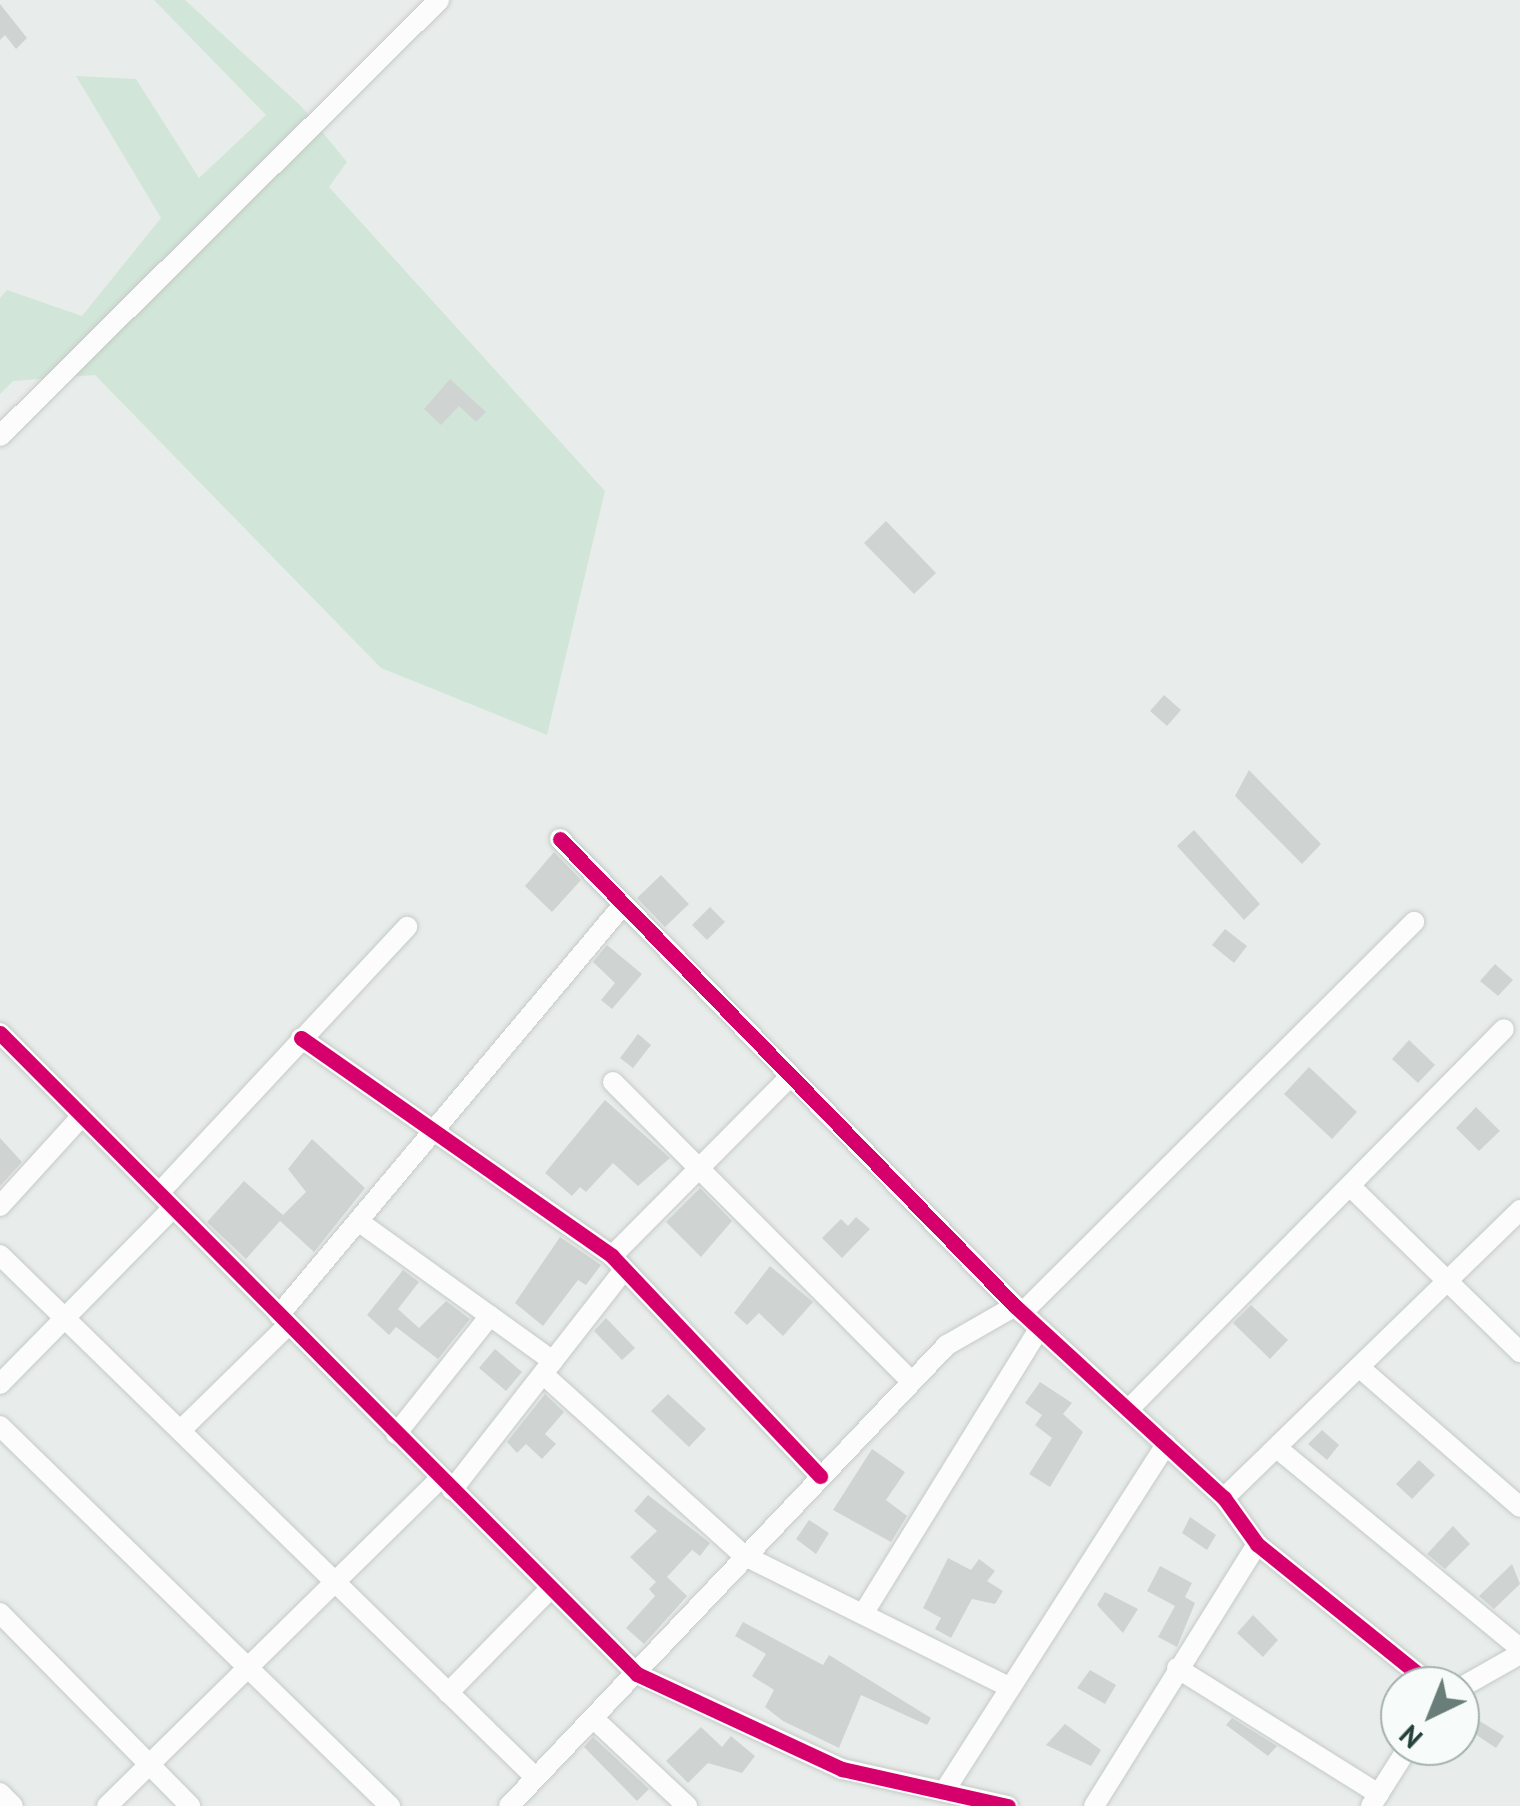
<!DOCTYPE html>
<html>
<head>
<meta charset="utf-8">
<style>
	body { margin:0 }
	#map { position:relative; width:1520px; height:1806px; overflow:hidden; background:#e8edeb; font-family:"PT Sans",sans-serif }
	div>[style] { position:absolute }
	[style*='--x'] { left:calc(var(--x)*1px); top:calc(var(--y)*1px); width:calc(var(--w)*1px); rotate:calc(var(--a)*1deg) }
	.green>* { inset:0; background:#d1e6d8 }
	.building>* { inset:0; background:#cfd4d2 }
	.roads { filter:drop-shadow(0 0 2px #c5cac8) drop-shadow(0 0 2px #c5cac8) }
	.minor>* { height:20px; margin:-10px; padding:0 10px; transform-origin:10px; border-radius:10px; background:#fcfcfc }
	.cycleway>* { height:15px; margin:-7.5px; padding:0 7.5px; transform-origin:7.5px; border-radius:7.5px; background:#d6006c }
	span { translate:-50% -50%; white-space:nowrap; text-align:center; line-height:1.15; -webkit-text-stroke:8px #f7fbf9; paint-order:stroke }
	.north { position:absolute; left:1380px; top:1666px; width:100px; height:100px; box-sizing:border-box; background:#f7fbf9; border:2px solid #a3b1ad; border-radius:50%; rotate:223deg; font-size:28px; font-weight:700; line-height:40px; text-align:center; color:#24423a }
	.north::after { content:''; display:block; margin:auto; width:35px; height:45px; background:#697e78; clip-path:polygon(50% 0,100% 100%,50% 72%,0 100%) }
</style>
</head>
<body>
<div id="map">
	<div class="green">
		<i style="clip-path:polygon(154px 0,185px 0,301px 106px,347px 162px,329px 187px,605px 491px,547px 735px,381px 668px,95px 375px,13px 381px,0 394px,0 298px,7px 290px,82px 316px,161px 218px,76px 76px,136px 79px,199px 178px,266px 115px)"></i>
	</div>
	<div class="building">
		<i style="clip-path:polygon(0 4px,27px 38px,16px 49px,5px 35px,0 40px)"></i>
		<i style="clip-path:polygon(450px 379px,486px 412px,476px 422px,459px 406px,441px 425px,424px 409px)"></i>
		<i style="clip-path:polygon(886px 521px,936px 573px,914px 594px,864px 543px)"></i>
		<i style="clip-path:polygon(1164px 695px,1181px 710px,1167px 726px,1150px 711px)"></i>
		<i style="clip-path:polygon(1249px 770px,1321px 844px,1302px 864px,1235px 796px)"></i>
		<i style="clip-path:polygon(1194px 830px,1260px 904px,1244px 920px,1177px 846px)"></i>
		<i style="clip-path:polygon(554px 852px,581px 880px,552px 912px,525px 886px)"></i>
		<i style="clip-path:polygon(661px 875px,689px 904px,665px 927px,637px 898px)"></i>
		<i style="clip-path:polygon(710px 907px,725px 922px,707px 940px,692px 925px)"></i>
		<i style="clip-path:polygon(1225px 929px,1247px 946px,1234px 963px,1212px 945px)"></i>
		<i style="clip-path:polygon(607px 945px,642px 974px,612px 1009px,601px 1000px,615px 983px,593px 962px)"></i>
		<i style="clip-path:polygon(1495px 964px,1513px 980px,1498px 996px,1480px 981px)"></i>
		<i style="clip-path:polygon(638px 1034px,651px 1045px,633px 1068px,620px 1058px)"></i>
		<i style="clip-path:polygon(1409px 1040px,1435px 1065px,1418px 1083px,1392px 1059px)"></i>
		<i style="clip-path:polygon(1309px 1067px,1357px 1112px,1332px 1139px,1284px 1094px)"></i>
		<i style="clip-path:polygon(605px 1100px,670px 1158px,638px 1186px,613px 1163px,586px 1192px,580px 1187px,572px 1196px,545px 1173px)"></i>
		<i style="clip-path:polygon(1476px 1107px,1500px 1131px,1479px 1151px,1456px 1128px)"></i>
		<i style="clip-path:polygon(0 1138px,22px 1162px,0 1186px)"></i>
		<i style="clip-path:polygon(312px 1139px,365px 1188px,314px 1252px,280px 1221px,246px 1259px,207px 1222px,244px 1181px,283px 1215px,306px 1192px,288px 1169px)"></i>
		<i style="clip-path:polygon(700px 1188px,732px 1221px,701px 1257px,666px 1222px)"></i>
		<i style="clip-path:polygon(856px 1217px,870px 1229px,842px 1258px,822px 1238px,841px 1219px,848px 1226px)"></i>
		<i style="clip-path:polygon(560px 1237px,601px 1265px,586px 1285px,578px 1280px,543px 1326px,515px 1303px)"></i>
		<i style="clip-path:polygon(770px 1266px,813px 1302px,783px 1336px,759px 1313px,747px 1325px,734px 1313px)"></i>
		<i style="clip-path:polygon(403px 1270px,419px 1282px,398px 1309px,419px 1328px,446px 1301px,470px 1319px,438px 1359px,396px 1327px,389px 1335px,367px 1315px)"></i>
		<i style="clip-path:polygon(1251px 1305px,1288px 1340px,1270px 1359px,1233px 1323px)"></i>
		<i style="clip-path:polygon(606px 1318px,635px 1348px,622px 1360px,594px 1331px)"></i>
		<i style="clip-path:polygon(495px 1349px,522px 1372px,506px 1391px,479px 1368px)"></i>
		<i style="clip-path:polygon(1040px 1382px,1072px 1403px,1063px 1414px,1083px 1432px,1050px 1487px,1029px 1474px,1052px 1438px,1035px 1425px,1042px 1415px,1025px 1403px)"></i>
		<i style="clip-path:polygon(545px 1394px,564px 1412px,545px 1434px,556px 1444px,542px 1459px,526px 1444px,517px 1453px,507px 1442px)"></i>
		<i style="clip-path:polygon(668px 1394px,706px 1429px,689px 1447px,651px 1411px)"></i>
		<i style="clip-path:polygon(1322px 1430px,1339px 1445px,1327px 1460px,1308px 1444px)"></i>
		<i style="clip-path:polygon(872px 1449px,905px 1472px,886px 1500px,907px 1516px,891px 1542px,833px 1510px)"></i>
		<i style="clip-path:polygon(1419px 1460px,1435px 1475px,1412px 1499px,1396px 1484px)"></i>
		<i style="clip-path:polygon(648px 1495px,710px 1543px,700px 1556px,692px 1550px,667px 1577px,687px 1596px,644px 1644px,626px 1628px,655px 1596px,649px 1589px,656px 1582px,630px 1557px,657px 1531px,634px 1511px)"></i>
		<i style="clip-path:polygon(1190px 1517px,1216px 1535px,1207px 1550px,1182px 1533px)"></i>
		<i style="clip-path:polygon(809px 1520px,829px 1533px,816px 1554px,796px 1539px)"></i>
		<i style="clip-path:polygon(1453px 1526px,1470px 1544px,1445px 1569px,1427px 1554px)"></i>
		<i style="clip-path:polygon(948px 1558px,971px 1570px,979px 1559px,995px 1571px,987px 1581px,1003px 1591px,995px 1604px,972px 1599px,951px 1638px,935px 1629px,941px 1618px,923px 1608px)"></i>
		<i style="clip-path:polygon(1512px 1564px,1520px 1584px,1494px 1609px,1479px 1596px)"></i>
		<i style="clip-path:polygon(1160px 1566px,1192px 1583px,1185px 1597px,1195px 1603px,1177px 1647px,1158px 1637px,1175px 1606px,1147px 1591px)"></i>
		<i style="clip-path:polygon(1105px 1592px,1138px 1609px,1123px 1633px,1097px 1605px)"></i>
		<i style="clip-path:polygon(1253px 1615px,1278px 1640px,1263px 1657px,1237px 1633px)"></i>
		<i style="clip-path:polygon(743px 1622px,823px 1665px,829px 1655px,931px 1718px,927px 1725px,861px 1695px,839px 1748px,783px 1721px,765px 1707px,774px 1690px,752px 1676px,766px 1654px,735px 1636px)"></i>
		<i style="clip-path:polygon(1090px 1670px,1116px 1685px,1105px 1704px,1077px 1688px)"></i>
		<i style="clip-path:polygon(1473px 1717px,1504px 1736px,1496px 1748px,1466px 1728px)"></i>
		<i style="clip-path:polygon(1232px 1718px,1277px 1746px,1268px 1756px,1226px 1725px)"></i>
		<i style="clip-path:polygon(1065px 1724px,1101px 1750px,1091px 1766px,1046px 1745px)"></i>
		<i style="clip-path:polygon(701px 1727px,722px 1747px,731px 1736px,755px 1756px,742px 1773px,708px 1763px,688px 1783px,666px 1761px)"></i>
		<i style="clip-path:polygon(593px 1737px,649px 1789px,637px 1801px,584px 1747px)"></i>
	</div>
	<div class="roads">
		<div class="minor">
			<i style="--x:0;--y:436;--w:619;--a:-44.8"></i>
			<i style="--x:560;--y:839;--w:652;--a:45.75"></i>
			<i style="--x:1015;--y:1306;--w:284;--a:42.6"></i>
			<i style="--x:1224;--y:1498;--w:57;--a:54.3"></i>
			<i style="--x:1257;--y:1544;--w:226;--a:38.9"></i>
			<i style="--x:0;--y:1033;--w:904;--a:45.18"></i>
			<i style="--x:637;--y:1674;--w:226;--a:24.9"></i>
			<i style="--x:842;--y:1769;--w:170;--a:12.6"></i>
			<i style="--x:301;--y:1038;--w:380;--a:35"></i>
			<i style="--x:612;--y:1256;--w:303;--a:46.6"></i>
			<i style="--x:613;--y:1082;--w:422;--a:45.1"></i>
			<i style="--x:1350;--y:1186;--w:238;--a:44.3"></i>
			<i style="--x:159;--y:1193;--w:364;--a:-47"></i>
			<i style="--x:0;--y:1206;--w:122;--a:-47.7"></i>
			<i style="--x:358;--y:1221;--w:240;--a:35.7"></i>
			<i style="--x:0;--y:1255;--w:747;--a:44.3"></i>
			<i style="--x:612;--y:1256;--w:254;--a:-45.2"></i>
			<i style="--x:1022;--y:1313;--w:554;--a:-44.93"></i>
			<i style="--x:279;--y:1315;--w:535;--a:-50"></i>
			<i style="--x:1359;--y:1367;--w:213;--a:41"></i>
			<i style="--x:543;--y:1374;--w:270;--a:42.1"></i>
			<i style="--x:743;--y:1555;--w:295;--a:26.4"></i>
			<i style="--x:0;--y:1384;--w:247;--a:-45.5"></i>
			<i style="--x:1128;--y:1410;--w:535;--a:-45.38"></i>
			<i style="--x:0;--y:1426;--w:545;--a:44.26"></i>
			<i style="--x:183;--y:1428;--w:147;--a:-44.4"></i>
			<i style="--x:396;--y:1434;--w:151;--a:-51.5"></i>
			<i style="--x:1277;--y:1448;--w:315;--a:39.5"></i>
			<i style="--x:452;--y:1490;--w:279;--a:-52"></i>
			<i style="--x:1224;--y:1498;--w:413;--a:-44.2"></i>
			<i style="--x:0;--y:1613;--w:271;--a:45.4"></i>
			<i style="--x:863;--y:1614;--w:335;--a:-58.3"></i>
			<i style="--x:1177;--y:1668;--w:238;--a:32"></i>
			<i style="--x:1460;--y:1688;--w:69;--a:-29.5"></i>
			<i style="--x:448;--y:1693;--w:146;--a:-45.6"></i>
			<i style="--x:593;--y:1718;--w:129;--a:43.1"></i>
			<i style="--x:947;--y:1787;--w:407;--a:-57.4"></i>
			<i style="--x:0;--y:1793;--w:18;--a:45"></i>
			<i style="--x:107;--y:1806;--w:467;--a:-44.5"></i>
			<i style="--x:509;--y:1806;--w:636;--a:-46.47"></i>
			<i style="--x:947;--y:1345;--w:78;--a:-29.8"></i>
			<i style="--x:1094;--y:1806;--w:309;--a:-58.1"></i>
			<i style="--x:1371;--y:1806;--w:71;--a:-57.7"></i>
		</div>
	</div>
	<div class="cycleway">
		<i style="--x:560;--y:839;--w:652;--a:45.75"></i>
		<i style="--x:1015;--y:1306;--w:284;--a:42.6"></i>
		<i style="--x:1224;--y:1498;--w:57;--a:54.3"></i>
		<i style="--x:1257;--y:1544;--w:226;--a:38.9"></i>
		<i style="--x:0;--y:1033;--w:904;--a:45.18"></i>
		<i style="--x:637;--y:1674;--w:226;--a:24.9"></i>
		<i style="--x:842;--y:1769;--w:170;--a:12.6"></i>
		<i style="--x:301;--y:1038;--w:380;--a:35"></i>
		<i style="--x:612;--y:1256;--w:303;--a:46.6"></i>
	</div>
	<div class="north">N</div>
</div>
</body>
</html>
